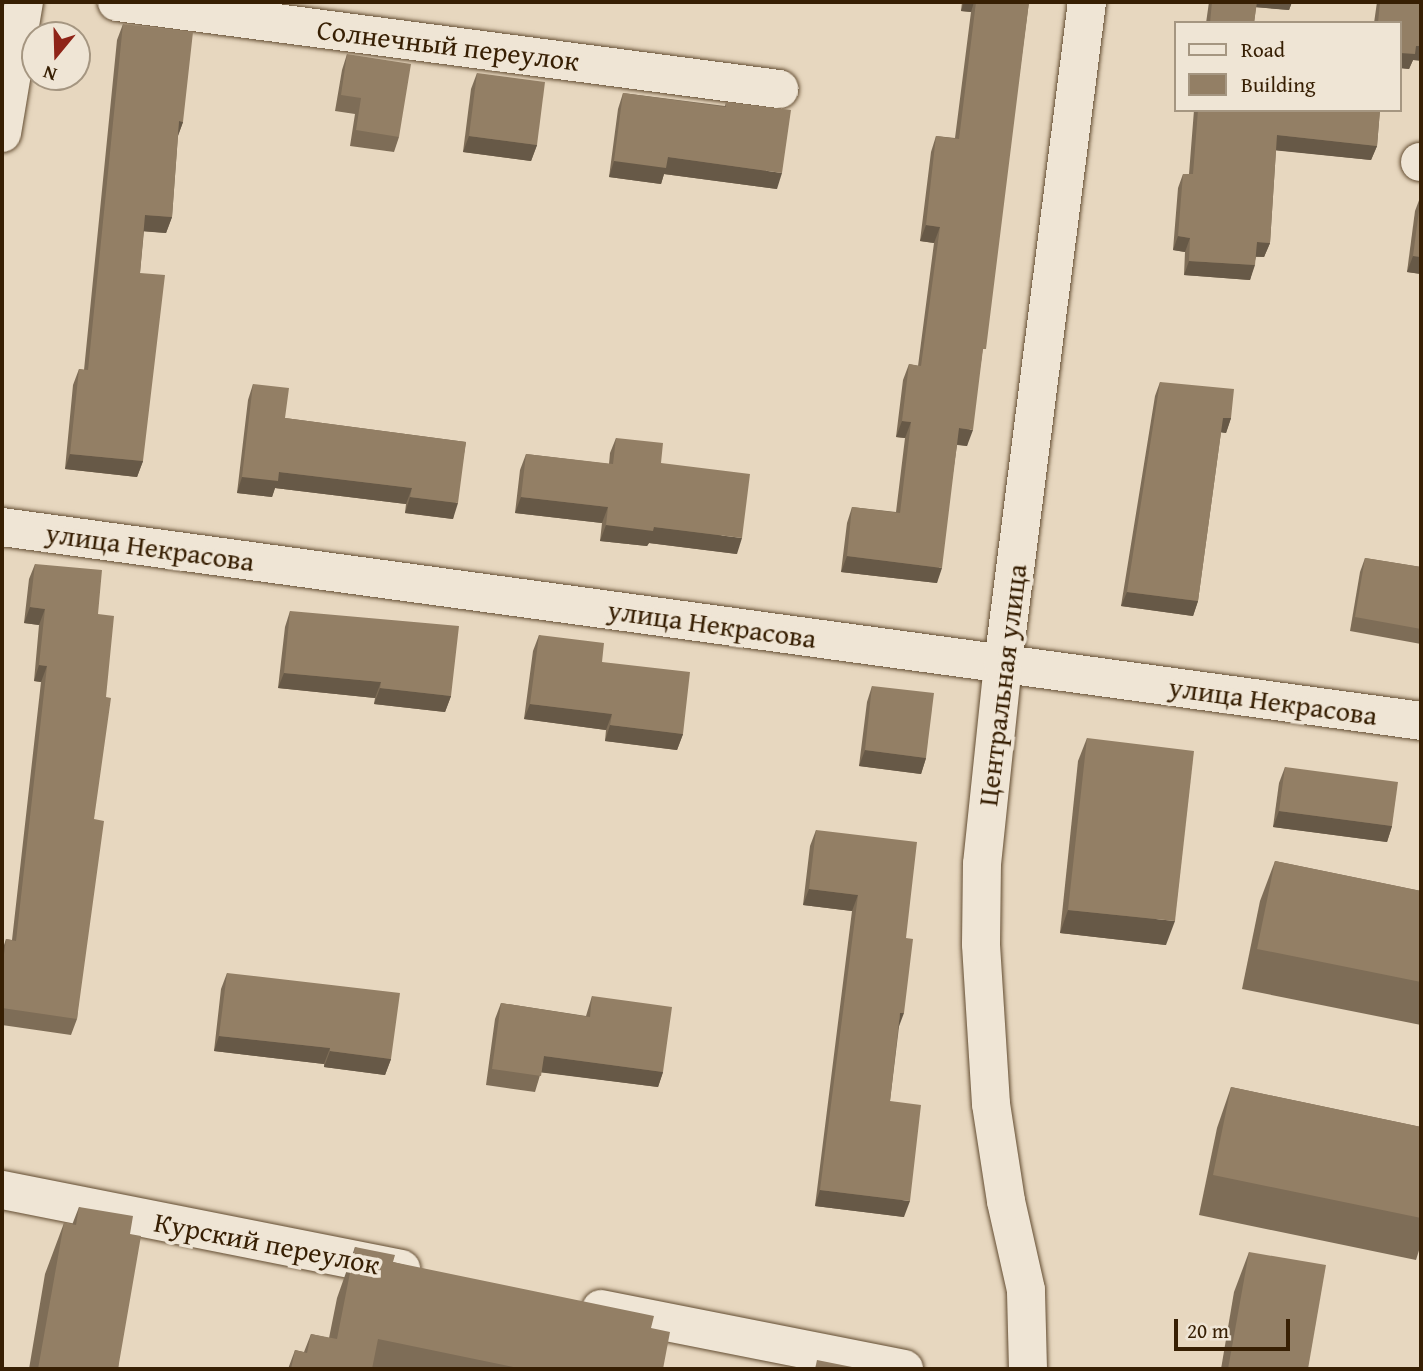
<!DOCTYPE html>
<html>
<head>
<meta charset="utf-8">
<style>
	body { margin:0 }
	#map { position:relative; width:1423px; height:1371px; overflow:hidden; background:#e7d7bf; font-family:"Gentium Book Plus",serif }
	div>[style] { position:absolute }
	[style*='--x'] { left:calc(var(--x)*1px); top:calc(var(--y)*1px); width:calc(var(--w)*1px); rotate:calc(var(--a)*1deg) }
	.roads { filter:drop-shadow(0 0 2px #634d32) drop-shadow(0 0 2px #634d32) }
	.minor>* { height:38px; margin:-19px; padding:0 19px; transform-origin:19px; border-radius:19px; background:#efe5d5 }
	.wall>* { inset:0; background:#7e6d57 }
	.shaded-wall>* { inset:0; background:#675947 }
	.building>* { inset:0; background:#937f65 }
	span { translate:-50% -50%; white-space:nowrap; text-align:center; line-height:1.15; -webkit-text-stroke:7px #efe5d5; paint-order:stroke }
	.street-label { font-size:28px; color:#371f03 }
	.frame { position:absolute; inset:0; border:4px solid #371f03; pointer-events:none }
	.legend { position:absolute; left:1174px; top:21px; width:228px; height:91px; box-sizing:border-box; background:#efe5d5; border:2px solid #a59681; margin:0; padding:9px 12px; list-style:none; font-size:21px; color:#371f03 }
	.legend li { display:flex; align-items:center; gap:14px; height:35px }
	.legend b { width:35px; border:2px solid #a59681 }
	.north { position:absolute; left:21px; top:21px; width:70px; height:70px; box-sizing:border-box; background:#efe5d5; border:2px solid #a59681; border-radius:50%; rotate:199deg; font-size:19px; font-weight:700; line-height:28px; text-align:center; color:#371f03 }
	.north::after { content:''; display:block; margin:auto; width:24px; height:32px; background:#8f2418; clip-path:polygon(50% 0,100% 100%,50% 72%,0 100%) }
	.scale { position:absolute; left:1174px; top:1319px; width:116px; height:32px; box-sizing:border-box; border:4px solid #371f03; border-top:0; padding-left:9px; font-size:21px; line-height:24px; white-space:nowrap; color:#371f03; -webkit-text-stroke:5px #efe5d5; paint-order:stroke }
</style>
</head>
<body>
<div id="map">
	<div class="roads">
		<div class="minor">
			<i style="--x:117;--y:2;--w:668;--a:7.49"></i>
			<i style="--x:2;--y:133;--w:133;--a:-80.5"></i>
			<i style="--x:1420;--y:162;--w:1;--a:0"></i>
			<i style="--x:2;--y:527;--w:1432;--a:7.78"></i>
			<i style="--x:2;--y:1190;--w:407;--a:11.2"></i>
			<i style="--x:601;--y:1309;--w:309;--a:11.2"></i>
			<i style="--x:1028;--y:1369;--w:79;--a:-91.5"></i>
			<i style="--x:1026;--y:1290;--w:91;--a:-102.7"></i>
			<i style="--x:1006;--y:1201;--w:98;--a:-98.8"></i>
			<i style="--x:991;--y:1104;--w:160;--a:-93.6"></i>
			<i style="--x:981;--y:944;--w:80;--a:-89.3"></i>
			<i style="--x:982;--y:864;--w:201;--a:-84"></i>
			<i style="--x:1003;--y:664;--w:667;--a:-82.77"></i>
		</div>
	</div>
	<div class="wall">
		<i style="clip-path:polygon(962px 2px,1029px 2px,981px 362px,967px 446px,957px 445px,937px 583px,841px 572px,847px 523px,852px 507px,896px 512px,905px 438px,896px 437px,903px 380px,909px 364px,918px 366px,934px 243px,920px 241px,931px 152px,936px 136px,955px 138px,971px 12px,961px 11px)"></i>
		<i style="clip-path:polygon(1209px 2px,1292px 2px,1289px 10px,1256px 7px,1254px 23px,1206px 23px)"></i>
		<i style="clip-path:polygon(1377px 2px,1421px 2px,1413px 60px,1409px 69px,1400px 68px,1400px 23px,1374px 23px)"></i>
		<i style="clip-path:polygon(123px 24px,183px 122px,178px 136px,172px 217px,166px 233px,144px 231px,140px 273px,143px 461px,137px 477px,65px 469px,73px 385px,79px 369px,84px 370px,117px 40px)"></i>
		<i style="clip-path:polygon(347px 54px,399px 137px,394px 152px,350px 146px,355px 114px,335px 111px,342px 70px)"></i>
		<i style="clip-path:polygon(477px 73px,537px 145px,531px 161px,463px 152px,471px 89px)"></i>
		<i style="clip-path:polygon(623px 93px,725px 106px,726px 102px,777px 189px,664px 174px,661px 184px,609px 177px,618px 109px)"></i>
		<i style="clip-path:polygon(1194px 110px,1380px 110px,1377px 146px,1371px 160px,1276px 150px,1270px 243px,1264px 257px,1256px 257px,1250px 280px,1184px 275px,1185px 252px,1173px 250px,1178px 188px,1183px 174px,1189px 174px)"></i>
		<i style="clip-path:polygon(1421px 195px,1421px 274px,1407px 272px,1415px 211px)"></i>
		<i style="clip-path:polygon(1160px 382px,1231px 418px,1226px 433px,1221px 432px,1198px 601px,1193px 616px,1121px 606px,1155px 396px)"></i>
		<i style="clip-path:polygon(253px 384px,285px 418px,466px 442px,453px 519px,405px 513px,406px 504px,275px 488px,272px 497px,237px 493px,248px 400px)"></i>
		<i style="clip-path:polygon(616px 438px,661px 463px,737px 554px,649px 543px,647px 546px,600px 541px,602px 523px,515px 513px,520px 470px,526px 454px,609px 464px,610px 453px)"></i>
		<i style="clip-path:polygon(1365px 558px,1421px 567px,1421px 644px,1350px 631px,1360px 572px)"></i>
		<i style="clip-path:polygon(35px 564px,98px 614px,94px 819px,77px 1019px,71px 1035px,2px 1025px,2px 951px,6px 939px,12px 940px,41px 682px,34px 681px,39px 625px,24px 623px,29px 579px)"></i>
		<i style="clip-path:polygon(290px 611px,451px 696px,445px 712px,374px 704px,375px 698px,278px 688px,285px 627px)"></i>
		<i style="clip-path:polygon(539px 635px,602px 662px,683px 734px,677px 750px,605px 741px,606px 730px,524px 719px,533px 651px)"></i>
		<i style="clip-path:polygon(872px 686px,926px 758px,921px 774px,859px 766px,867px 702px)"></i>
		<i style="clip-path:polygon(1087px 738px,1166px 945px,1060px 933px,1078px 761px)"></i>
		<i style="clip-path:polygon(1285px 767px,1392px 826px,1387px 842px,1273px 827px,1279px 783px)"></i>
		<i style="clip-path:polygon(816px 830px,906px 938px,899px 1027px,890px 1101px,904px 1217px,815px 1206px,852px 911px,803px 905px,810px 846px)"></i>
		<i style="clip-path:polygon(1275px 861px,1421px 891px,1421px 1025px,1242px 989px,1260px 901px)"></i>
		<i style="clip-path:polygon(227px 973px,391px 1059px,385px 1075px,324px 1067px,324px 1064px,214px 1051px,221px 989px)"></i>
		<i style="clip-path:polygon(592px 996px,663px 1072px,658px 1087px,541px 1072px,535px 1092px,486px 1085px,495px 1019px,501px 1003px,586px 1016px)"></i>
		<i style="clip-path:polygon(1231px 1087px,1421px 1127px,1421px 1244px,1416px 1260px,1199px 1215px,1217px 1128px)"></i>
		<i style="clip-path:polygon(79px 1207px,130px 1234px,118px 1369px,29px 1369px,45px 1274px,64px 1223px,72px 1225px)"></i>
		<i style="clip-path:polygon(355px 1247px,393px 1262px,651px 1328px,663px 1369px,288px 1369px,295px 1350px,304px 1352px,311px 1334px,329px 1338px,337px 1298px)"></i>
		<i style="clip-path:polygon(1249px 1252px,1308px 1369px,1221px 1369px,1234px 1292px)"></i>
	</div>
	<div class="shaded-wall">
		<i style="clip-path:polygon(964px 2px,974px 2px,971px 12px,961px 11px)"></i>
		<i style="clip-path:polygon(1255px 2px,1292px 2px,1289px 10px,1253px 7px)"></i>
		<i style="clip-path:polygon(1416px 46px,1421px 46px,1421px 61px,1413px 60px,1409px 69px,1400px 68px,1400px 53px)"></i>
		<i style="clip-path:polygon(179px 121px,183px 122px,177px 138px)"></i>
		<i style="clip-path:polygon(1277px 135px,1377px 146px,1371px 160px,1272px 150px)"></i>
		<i style="clip-path:polygon(469px 136px,537px 145px,531px 161px,463px 152px)"></i>
		<i style="clip-path:polygon(668px 157px,782px 173px,777px 189px,664px 174px,661px 184px,609px 177px,614px 161px)"></i>
		<i style="clip-path:polygon(145px 215px,172px 217px,166px 233px,139px 231px)"></i>
		<i style="clip-path:polygon(926px 225px,940px 227px,934px 243px,920px 241px)"></i>
		<i style="clip-path:polygon(1178px 236px,1190px 238px,1185px 252px,1173px 250px)"></i>
		<i style="clip-path:polygon(1257px 242px,1270px 243px,1264px 257px,1252px 256px)"></i>
		<i style="clip-path:polygon(1413px 256px,1421px 257px,1421px 274px,1407px 272px)"></i>
		<i style="clip-path:polygon(1189px 261px,1255px 265px,1250px 280px,1184px 275px)"></i>
		<i style="clip-path:polygon(1223px 418px,1231px 418px,1226px 433px,1218px 432px)"></i>
		<i style="clip-path:polygon(902px 421px,911px 422px,905px 438px,896px 437px)"></i>
		<i style="clip-path:polygon(959px 428px,973px 430px,967px 446px,953px 444px)"></i>
		<i style="clip-path:polygon(70px 454px,143px 461px,137px 477px,65px 469px)"></i>
		<i style="clip-path:polygon(279px 472px,412px 488px,406px 504px,275px 488px,272px 497px,237px 493px,242px 477px)"></i>
		<i style="clip-path:polygon(410px 497px,458px 503px,453px 519px,405px 513px)"></i>
		<i style="clip-path:polygon(521px 497px,608px 507px,602px 523px,515px 513px)"></i>
		<i style="clip-path:polygon(606px 525px,654px 527px,742px 538px,737px 554px,649px 543px,647px 546px,600px 541px)"></i>
		<i style="clip-path:polygon(847px 556px,942px 568px,937px 583px,841px 572px)"></i>
		<i style="clip-path:polygon(1127px 592px,1198px 601px,1193px 616px,1121px 606px)"></i>
		<i style="clip-path:polygon(30px 607px,45px 609px,39px 625px,24px 623px)"></i>
		<i style="clip-path:polygon(39px 665px,47px 666px,41px 682px,34px 681px)"></i>
		<i style="clip-path:polygon(284px 673px,381px 682px,375px 698px,278px 688px)"></i>
		<i style="clip-path:polygon(380px 688px,451px 696px,445px 712px,374px 704px)"></i>
		<i style="clip-path:polygon(530px 704px,612px 714px,606px 730px,524px 719px)"></i>
		<i style="clip-path:polygon(610px 725px,683px 734px,677px 750px,605px 741px)"></i>
		<i style="clip-path:polygon(865px 750px,926px 758px,921px 774px,859px 766px)"></i>
		<i style="clip-path:polygon(1279px 811px,1392px 826px,1387px 842px,1273px 827px)"></i>
		<i style="clip-path:polygon(809px 889px,858px 895px,852px 911px,803px 905px)"></i>
		<i style="clip-path:polygon(1068px 910px,1175px 921px,1166px 945px,1060px 933px)"></i>
		<i style="clip-path:polygon(900px 1013px,904px 1013px,898px 1029px)"></i>
		<i style="clip-path:polygon(219px 1036px,330px 1048px,324px 1064px,214px 1051px)"></i>
		<i style="clip-path:polygon(330px 1051px,391px 1059px,385px 1075px,324px 1067px)"></i>
		<i style="clip-path:polygon(544px 1056px,663px 1072px,658px 1087px,538px 1072px)"></i>
		<i style="clip-path:polygon(820px 1190px,910px 1201px,904px 1217px,815px 1206px)"></i>
	</div>
	<div class="building">
		<i style="clip-path:polygon(976px 2px,1029px 2px,986px 349px,983px 349px,973px 430px,959px 428px,942px 568px,847px 556px,852px 507px,900px 513px,911px 422px,902px 421px,909px 364px,921px 366px,940px 227px,926px 225px,936px 136px,959px 139px)"></i>
		<i style="clip-path:polygon(1212px 2px,1257px 2px,1254px 23px,1210px 23px)"></i>
		<i style="clip-path:polygon(1380px 2px,1421px 2px,1421px 46px,1416px 46px,1415px 54px,1400px 53px,1400px 23px,1378px 23px)"></i>
		<i style="clip-path:polygon(123px 24px,193px 32px,183px 122px,179px 121px,172px 217px,145px 215px,140px 273px,165px 275px,143px 461px,70px 454px,79px 369px,88px 370px)"></i>
		<i style="clip-path:polygon(347px 54px,411px 64px,399px 137px,356px 130px,361px 98px,341px 95px)"></i>
		<i style="clip-path:polygon(477px 73px,545px 82px,537px 145px,469px 136px)"></i>
		<i style="clip-path:polygon(623px 93px,726px 107px,726px 102px,791px 110px,782px 173px,668px 157px,666px 168px,614px 161px)"></i>
		<i style="clip-path:polygon(1198px 110px,1380px 110px,1377px 146px,1277px 135px,1270px 243px,1257px 242px,1255px 265px,1189px 261px,1190px 238px,1178px 236px,1183px 174px,1193px 174px)"></i>
		<i style="clip-path:polygon(1421px 195px,1421px 257px,1413px 256px)"></i>
		<i style="clip-path:polygon(1160px 382px,1234px 389px,1231px 418px,1223px 418px,1198px 601px,1127px 592px)"></i>
		<i style="clip-path:polygon(253px 384px,289px 388px,285px 418px,466px 442px,458px 503px,410px 497px,412px 488px,279px 472px,278px 481px,242px 477px)"></i>
		<i style="clip-path:polygon(616px 438px,663px 443px,661px 463px,750px 474px,742px 538px,654px 527px,653px 531px,606px 525px,608px 507px,521px 497px,526px 454px,613px 464px)"></i>
		<i style="clip-path:polygon(1365px 558px,1421px 567px,1421px 629px,1355px 617px)"></i>
		<i style="clip-path:polygon(35px 564px,102px 570px,98px 614px,114px 616px,106px 697px,111px 698px,94px 819px,104px 821px,77px 1019px,2px 1008px,2px 969px,6px 939px,16px 941px,47px 666px,39px 665px,45px 609px,30px 607px)"></i>
		<i style="clip-path:polygon(290px 611px,459px 626px,451px 696px,380px 688px,381px 682px,284px 673px)"></i>
		<i style="clip-path:polygon(539px 635px,604px 643px,602px 662px,690px 672px,683px 734px,610px 725px,612px 714px,530px 704px)"></i>
		<i style="clip-path:polygon(872px 686px,934px 693px,926px 758px,865px 750px)"></i>
		<i style="clip-path:polygon(1087px 738px,1194px 751px,1175px 921px,1068px 910px)"></i>
		<i style="clip-path:polygon(1285px 767px,1398px 782px,1392px 826px,1279px 811px)"></i>
		<i style="clip-path:polygon(816px 830px,917px 842px,906px 938px,913px 939px,904px 1013px,900px 1013px,890px 1101px,921px 1105px,910px 1201px,820px 1190px,858px 895px,809px 889px)"></i>
		<i style="clip-path:polygon(1275px 861px,1421px 891px,1421px 982px,1257px 949px)"></i>
		<i style="clip-path:polygon(227px 973px,400px 993px,391px 1059px,330px 1051px,330px 1048px,219px 1036px)"></i>
		<i style="clip-path:polygon(592px 996px,672px 1007px,663px 1072px,544px 1056px,541px 1076px,492px 1069px,501px 1003px,590px 1017px)"></i>
		<i style="clip-path:polygon(1231px 1087px,1421px 1127px,1421px 1218px,1213px 1175px)"></i>
		<i style="clip-path:polygon(79px 1207px,133px 1216px,130px 1234px,141px 1236px,118px 1369px,38px 1369px,64px 1223px,76px 1225px)"></i>
		<i style="clip-path:polygon(355px 1247px,395px 1255px,393px 1262px,654px 1316px,651px 1328px,670px 1332px,663px 1369px,523px 1369px,378px 1339px,372px 1369px,291px 1369px,295px 1350px,307px 1353px,311px 1334px,337px 1339px)"></i>
		<i style="clip-path:polygon(1249px 1252px,1326px 1265px,1308px 1369px,1228px 1369px)"></i>
		<i style="clip-path:polygon(817px 1360px,862px 1369px,815px 1369px)"></i>
	</div>
	<div class="street-label">
		<span style="left:448px;top:45px;rotate:7deg">Солнечный переулок</span>
		<span style="left:150px;top:547px;rotate:8deg">улица Некрасова</span>
		<span style="left:712px;top:624px;rotate:8deg">улица Некрасова</span>
		<span style="left:1002px;top:685px;rotate:-83deg">Центральная улица</span>
		<span style="left:1273px;top:701px;rotate:8deg">улица Некрасова</span>
		<span style="left:267px;top:1243px;rotate:11deg">Курский переулок</span>
	</div>
	<div class="frame"></div>
	<ul class="legend">
	<li><b style="height:9px;background:#efe5d5"></b>Road</li>
	<li><b style="height:19px;background:#937f65"></b>Building</li>
	</ul>
	<div class="north">N</div>
	<div class="scale">20 m</div>
</div>
</body>
</html>
